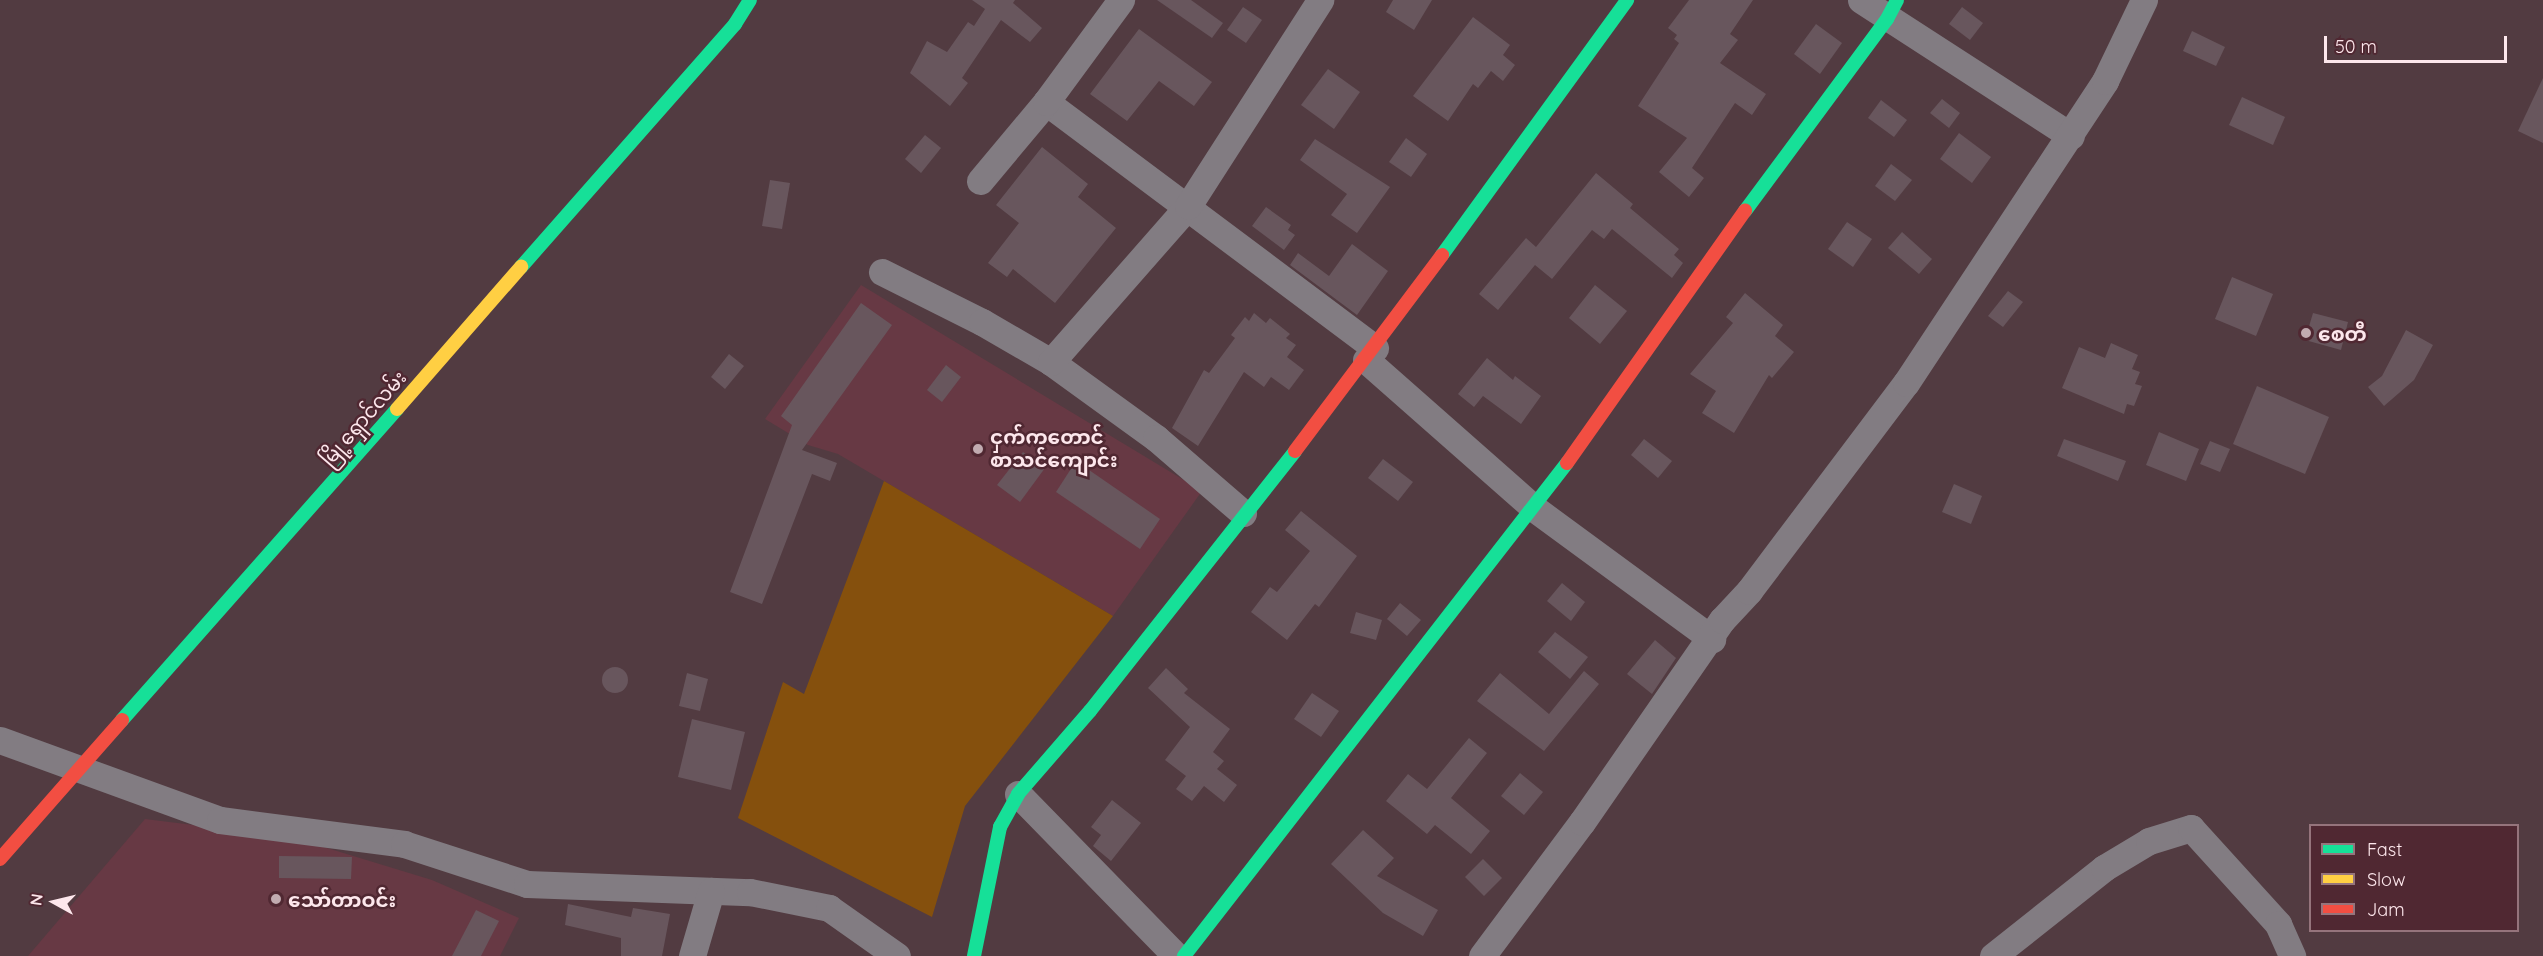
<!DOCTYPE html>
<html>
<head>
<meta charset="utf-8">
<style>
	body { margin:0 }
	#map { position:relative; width:2543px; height:956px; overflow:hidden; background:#523b41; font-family:Quicksand,"Noto Sans Myanmar",sans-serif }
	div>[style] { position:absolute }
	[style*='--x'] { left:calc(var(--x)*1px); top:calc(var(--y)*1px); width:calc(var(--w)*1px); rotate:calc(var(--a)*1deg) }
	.built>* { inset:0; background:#673944 }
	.green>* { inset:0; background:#85500d }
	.building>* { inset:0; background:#68565d }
	.round { border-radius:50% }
	.street>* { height:27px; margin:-13.5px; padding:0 13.5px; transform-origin:13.5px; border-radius:13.5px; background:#827c82 }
	.fast>* { height:14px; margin:-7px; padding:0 7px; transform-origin:7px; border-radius:7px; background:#16e098 }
	.slow>* { height:14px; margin:-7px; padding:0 7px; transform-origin:7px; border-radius:7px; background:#ffcf43 }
	.jam>* { height:14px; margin:-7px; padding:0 7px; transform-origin:7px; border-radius:7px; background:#f24e42 }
	.dots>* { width:16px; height:16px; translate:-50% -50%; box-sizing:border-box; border:3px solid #502832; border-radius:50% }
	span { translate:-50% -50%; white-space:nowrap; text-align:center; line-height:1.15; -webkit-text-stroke:5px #502832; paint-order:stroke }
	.poi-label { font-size:20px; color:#fde7ec; font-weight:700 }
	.left { translate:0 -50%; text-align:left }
	.street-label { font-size:20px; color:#fde7ec }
	.legend { position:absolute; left:2309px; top:824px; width:210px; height:108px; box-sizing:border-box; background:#502832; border:2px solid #95747c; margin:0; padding:8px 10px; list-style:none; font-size:18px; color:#fde7ec }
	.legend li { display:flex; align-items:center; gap:12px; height:30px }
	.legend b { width:30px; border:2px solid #95747c }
	.north { position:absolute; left:24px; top:872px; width:60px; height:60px; -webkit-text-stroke:4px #502832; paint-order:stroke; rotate:278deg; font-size:16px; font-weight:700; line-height:24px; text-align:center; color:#fde7ec }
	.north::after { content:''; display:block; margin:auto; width:21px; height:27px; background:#fde7ec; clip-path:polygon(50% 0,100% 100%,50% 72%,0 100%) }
	.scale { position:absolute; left:2324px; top:36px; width:183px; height:27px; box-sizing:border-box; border:3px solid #fde7ec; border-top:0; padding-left:8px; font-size:18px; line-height:21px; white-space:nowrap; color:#fde7ec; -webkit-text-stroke:4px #502832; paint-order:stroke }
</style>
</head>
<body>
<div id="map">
	<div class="built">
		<i style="clip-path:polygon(861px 285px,1202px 491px,1113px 616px,838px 454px,808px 445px,765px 419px)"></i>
		<i style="clip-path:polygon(145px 819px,291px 837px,432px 880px,519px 918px,500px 956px,28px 956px)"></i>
	</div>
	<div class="green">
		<i style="clip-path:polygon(884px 481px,1113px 616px,965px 806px,932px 917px,738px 818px,783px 682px,804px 694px)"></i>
	</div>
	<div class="building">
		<i style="clip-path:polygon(972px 0,1015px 0,1013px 3px,1042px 28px,1030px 42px,1001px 20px,962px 78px,968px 83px,950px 106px,910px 73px,927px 41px,947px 52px,968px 22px,974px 26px,985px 9px)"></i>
		<i style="clip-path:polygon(1157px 0,1191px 0,1223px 23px,1212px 38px)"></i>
		<i style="clip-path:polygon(1393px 0,1432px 0,1414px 30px,1386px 12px)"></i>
		<i style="clip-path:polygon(1689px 0,1753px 0,1730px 34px,1738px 40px,1720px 63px,1766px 94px,1752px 115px,1735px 103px,1692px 168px,1704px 178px,1689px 197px,1659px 172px,1687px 138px,1638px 106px,1679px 43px,1674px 39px,1677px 35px,1668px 28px)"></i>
		<i style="clip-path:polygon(1243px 7px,1262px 20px,1246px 43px,1227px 30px)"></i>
		<i style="clip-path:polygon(1962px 7px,1983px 23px,1970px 40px,1949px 24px)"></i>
		<i style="clip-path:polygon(1473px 17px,1510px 45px,1503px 55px,1515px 65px,1503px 81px,1491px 71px,1478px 88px,1473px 84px,1448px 121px,1413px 96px)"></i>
		<i style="clip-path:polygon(1816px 24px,1842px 43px,1820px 74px,1794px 54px)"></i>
		<i style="clip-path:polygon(1139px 29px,1212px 82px,1194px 106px,1159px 81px,1127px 121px,1090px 94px)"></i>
		<i style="clip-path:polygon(2192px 31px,2225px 47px,2216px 66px,2183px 51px)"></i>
		<i style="clip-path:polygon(1328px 69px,1360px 92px,1334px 129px,1301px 105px)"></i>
		<i style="clip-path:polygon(2543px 78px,2543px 143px,2518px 131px)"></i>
		<i style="clip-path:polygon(2242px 97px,2285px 117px,2273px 145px,2229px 125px)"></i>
		<i style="clip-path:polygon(1942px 99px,1960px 113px,1949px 128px,1930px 113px)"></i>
		<i style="clip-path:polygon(1881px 100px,1907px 120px,1894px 137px,1868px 118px)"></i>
		<i style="clip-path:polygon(1959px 133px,1991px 157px,1972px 183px,1940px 159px)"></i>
		<i style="clip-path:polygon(925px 135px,941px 148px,921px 173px,905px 159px)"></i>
		<i style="clip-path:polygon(1406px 138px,1427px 154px,1411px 177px,1389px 162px)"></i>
		<i style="clip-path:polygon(1315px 139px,1390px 187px,1357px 233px,1331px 215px,1347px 194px,1300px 160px)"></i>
		<i style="clip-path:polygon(1042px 147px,1088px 184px,1078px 197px,1116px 228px,1055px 303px,1013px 269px,1007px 277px,988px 263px,1019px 223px,996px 205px)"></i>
		<i style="clip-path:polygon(1891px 164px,1912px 180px,1895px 201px,1875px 186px)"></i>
		<i style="clip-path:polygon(1596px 173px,1633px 204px,1630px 208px,1679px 249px,1674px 255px,1683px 263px,1672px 278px,1612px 229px,1604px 239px,1592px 230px,1552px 279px,1535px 265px,1498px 310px,1479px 294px,1526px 238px,1536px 247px)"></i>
		<i style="clip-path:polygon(770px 180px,790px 183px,782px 229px,762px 226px)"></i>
		<i style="clip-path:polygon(1266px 207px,1291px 225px,1288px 230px,1295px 235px,1284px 250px,1252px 226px)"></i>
		<i style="clip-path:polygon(1847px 222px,1872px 239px,1853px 267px,1828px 249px)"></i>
		<i style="clip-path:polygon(1902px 232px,1932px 259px,1919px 274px,1888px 248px)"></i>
		<i style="clip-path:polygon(1352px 244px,1388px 271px,1357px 315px,1290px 265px,1298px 253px,1329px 276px)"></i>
		<i style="clip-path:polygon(2232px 277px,2273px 294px,2256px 336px,2215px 319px)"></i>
		<i style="clip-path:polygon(1595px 285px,1627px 311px,1600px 344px,1569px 318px)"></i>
		<i style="clip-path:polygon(2008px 291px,2023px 302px,2003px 327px,1988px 316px)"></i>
		<i style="clip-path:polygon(1745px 293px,1783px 325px,1775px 336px,1794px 352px,1772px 378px,1769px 375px,1734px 433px,1702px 413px,1716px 391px,1690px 374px,1733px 323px,1726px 317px)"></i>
		<i style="clip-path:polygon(861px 303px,892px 325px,802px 450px,837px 463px,830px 481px,812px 474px,762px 604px,730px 592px,792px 425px,781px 416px)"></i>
		<i style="clip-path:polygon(1254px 313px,1266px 323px,1270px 318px,1290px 334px,1286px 338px,1296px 345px,1287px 357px,1304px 370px,1289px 390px,1271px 377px,1264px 387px,1244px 372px,1198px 446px,1172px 428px,1204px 370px,1209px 373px,1235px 338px,1231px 335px,1245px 317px,1249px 321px)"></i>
		<i style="clip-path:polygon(2313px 313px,2348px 322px,2341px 350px,2305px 340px)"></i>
		<i style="clip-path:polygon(2406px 330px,2433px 345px,2414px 380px,2384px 406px,2368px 387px,2382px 376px)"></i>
		<i style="clip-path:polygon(2111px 343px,2138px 355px,2132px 369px,2140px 372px,2135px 384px,2142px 386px,2134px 406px,2127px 404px,2124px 414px,2062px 388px,2079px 347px,2105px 358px)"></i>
		<i style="clip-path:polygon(729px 354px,744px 366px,725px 389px,711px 377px)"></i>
		<i style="clip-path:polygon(1487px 358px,1513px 380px,1515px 376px,1541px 396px,1521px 424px,1483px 396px,1474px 407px,1458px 394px)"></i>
		<i style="clip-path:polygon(946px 365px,961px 377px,942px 402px,927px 390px)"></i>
		<i style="clip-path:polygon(2257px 386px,2329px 417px,2305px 474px,2233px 444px)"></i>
		<i style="clip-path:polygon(2159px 432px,2199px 449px,2186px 481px,2146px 465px)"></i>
		<i style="clip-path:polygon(1644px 439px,1672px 461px,1658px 478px,1631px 455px)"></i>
		<i style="clip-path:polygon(2064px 439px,2126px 461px,2118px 481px,2057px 456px)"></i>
		<i style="clip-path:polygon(2210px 441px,2230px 449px,2220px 472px,2200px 464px)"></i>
		<i style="clip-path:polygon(1023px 452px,1045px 468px,1020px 502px,997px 485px)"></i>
		<i style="clip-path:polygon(1383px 459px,1413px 482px,1398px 501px,1368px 478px)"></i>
		<i style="clip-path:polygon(1076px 461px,1160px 519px,1140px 549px,1056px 492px)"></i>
		<i style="clip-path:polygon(1954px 484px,1982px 496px,1971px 524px,1942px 512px)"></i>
		<i style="clip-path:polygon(1301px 511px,1357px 556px,1319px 607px,1315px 604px,1287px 640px,1251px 612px,1270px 587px,1277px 592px,1310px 551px,1285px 530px)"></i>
		<i style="clip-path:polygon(1562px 583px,1585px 602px,1571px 621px,1547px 601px)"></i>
		<i style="clip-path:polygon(1400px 603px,1421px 620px,1407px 636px,1387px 619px)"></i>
		<i style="clip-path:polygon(1356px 612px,1382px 620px,1376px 640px,1350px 633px)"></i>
		<i style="clip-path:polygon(1555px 632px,1588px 657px,1570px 679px,1538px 652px)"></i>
		<i style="clip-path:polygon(1655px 640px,1676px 658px,1652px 694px,1627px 674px)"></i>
		<i class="round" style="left:602px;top:667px;width:26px;height:26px"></i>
		<i style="clip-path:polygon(1166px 668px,1188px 689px,1184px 693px,1230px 729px,1213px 752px,1224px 761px,1217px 769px,1237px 785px,1224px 802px,1204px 786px,1192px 801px,1176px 789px,1186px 776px,1165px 760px,1190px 727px,1148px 688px)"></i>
		<i style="clip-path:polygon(1584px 671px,1599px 684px,1544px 751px,1477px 701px,1500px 673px,1549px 714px)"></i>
		<i style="clip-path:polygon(687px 673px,708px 679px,700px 711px,679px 706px)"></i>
		<i style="clip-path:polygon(1312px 693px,1339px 711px,1321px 737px,1294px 719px)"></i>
		<i style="clip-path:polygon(692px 719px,745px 732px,731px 790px,678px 777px)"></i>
		<i style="clip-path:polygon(1469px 738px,1487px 753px,1451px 798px,1490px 831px,1471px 854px,1435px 825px,1427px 834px,1386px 801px,1408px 774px,1427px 789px)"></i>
		<i style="clip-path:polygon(1520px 773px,1543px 792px,1524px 815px,1501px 796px)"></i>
		<i style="clip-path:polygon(1112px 800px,1141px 823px,1111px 861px,1093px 846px,1101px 835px,1091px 827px)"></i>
		<i style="clip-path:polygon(1363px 830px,1394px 858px,1377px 876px,1438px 910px,1423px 936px,1383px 913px,1331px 864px)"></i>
		<i style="clip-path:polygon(279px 856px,352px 857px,351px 879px,279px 878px)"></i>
		<i style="clip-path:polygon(1483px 859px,1502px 878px,1484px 896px,1465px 877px)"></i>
		<i style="clip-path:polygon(568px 904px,631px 917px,633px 908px,670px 914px,662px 956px,621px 956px,621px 938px,565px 925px)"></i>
		<i style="clip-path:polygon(476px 910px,499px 921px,481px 956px,452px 956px)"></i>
	</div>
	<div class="street">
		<i style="--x:1861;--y:0;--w:250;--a:32.9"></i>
		<i style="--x:1046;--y:102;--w:411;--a:36.8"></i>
		<i style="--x:980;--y:181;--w:103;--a:-50.1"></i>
		<i style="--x:1046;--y:102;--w:127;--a:-53.7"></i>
		<i style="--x:882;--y:272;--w:112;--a:26.6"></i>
		<i style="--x:982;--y:322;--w:80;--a:30.1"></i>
		<i style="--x:1051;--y:362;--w:130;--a:35.9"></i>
		<i style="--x:1156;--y:438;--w:115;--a:40.8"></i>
		<i style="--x:1366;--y:360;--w:225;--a:41.4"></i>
		<i style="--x:1535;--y:509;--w:220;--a:36.3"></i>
		<i style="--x:1051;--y:362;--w:208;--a:-48.7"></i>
		<i style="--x:1188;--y:206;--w:245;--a:-57.3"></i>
		<i style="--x:0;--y:740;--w:234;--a:20"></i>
		<i style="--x:220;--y:820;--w:186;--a:7.4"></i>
		<i style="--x:404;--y:844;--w:129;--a:18"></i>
		<i style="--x:527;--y:884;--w:223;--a:2.1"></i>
		<i style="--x:750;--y:892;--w:81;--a:11.4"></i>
		<i style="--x:829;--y:908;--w:83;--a:35.2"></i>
		<i style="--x:1018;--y:794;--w:226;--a:45.7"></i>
		<i style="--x:692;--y:956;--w:68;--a:-73.7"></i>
		<i style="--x:1482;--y:956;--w:167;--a:-53.3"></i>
		<i style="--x:1582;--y:822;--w:246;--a:-55.3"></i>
		<i style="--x:1722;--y:620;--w:40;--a:-47"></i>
		<i style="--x:1749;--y:591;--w:261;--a:-53"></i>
		<i style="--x:1906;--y:383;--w:362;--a:-56.6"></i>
		<i style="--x:2105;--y:81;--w:90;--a:-64.3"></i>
		<i style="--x:1993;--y:956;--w:142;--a:-38.4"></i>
		<i style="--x:2104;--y:868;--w:52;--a:-31"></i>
		<i style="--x:2149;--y:841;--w:44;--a:-17.2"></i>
		<i style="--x:2191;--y:828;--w:130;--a:47.8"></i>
		<i style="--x:2278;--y:924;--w:35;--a:66"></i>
	</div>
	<div class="fast">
		<i style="--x:1745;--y:211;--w:239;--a:-53.5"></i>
		<i style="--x:1887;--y:19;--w:21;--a:-62"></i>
		<i style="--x:1442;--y:255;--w:315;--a:-54"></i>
		<i style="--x:521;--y:267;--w:324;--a:-48.6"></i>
		<i style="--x:735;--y:24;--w:28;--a:-58"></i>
		<i style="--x:122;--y:720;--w:415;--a:-48.5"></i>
		<i style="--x:974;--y:956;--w:132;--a:-78.6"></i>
		<i style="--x:1000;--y:827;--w:38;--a:-61"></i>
		<i style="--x:1018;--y:794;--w:110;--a:-49.1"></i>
		<i style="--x:1090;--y:711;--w:331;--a:-51.7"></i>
		<i style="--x:1184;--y:956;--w:624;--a:-52.16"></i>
	</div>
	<div class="slow">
		<i style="--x:397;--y:409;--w:189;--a:-48.9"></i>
	</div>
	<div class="jam">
		<i style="--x:1295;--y:451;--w:245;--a:-53.1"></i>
		<i style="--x:1567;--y:463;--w:309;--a:-54.8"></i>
		<i style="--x:0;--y:859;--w:185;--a:-48.7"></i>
	</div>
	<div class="dots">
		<i style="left:2306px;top:333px;background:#c1abb0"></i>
		<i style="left:978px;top:449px;background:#c1abb0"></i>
		<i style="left:276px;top:899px;background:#c1abb0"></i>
	</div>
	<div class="poi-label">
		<span class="left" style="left:2318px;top:333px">စေတီ</span>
		<span class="left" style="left:990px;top:448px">ငှက်ကတောင်<br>စာသင်ကျောင်း</span>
		<span class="left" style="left:288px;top:899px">သော်တာဝင်း</span>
	</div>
	<div class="street-label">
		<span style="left:363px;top:418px;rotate:-49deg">မြို့ရှောင်လမ်း</span>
	</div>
	<ul class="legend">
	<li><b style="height:8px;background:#16e098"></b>Fast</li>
	<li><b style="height:8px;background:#ffcf43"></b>Slow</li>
	<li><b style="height:8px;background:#f24e42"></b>Jam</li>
	</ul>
	<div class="north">N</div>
	<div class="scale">50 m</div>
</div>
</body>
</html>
